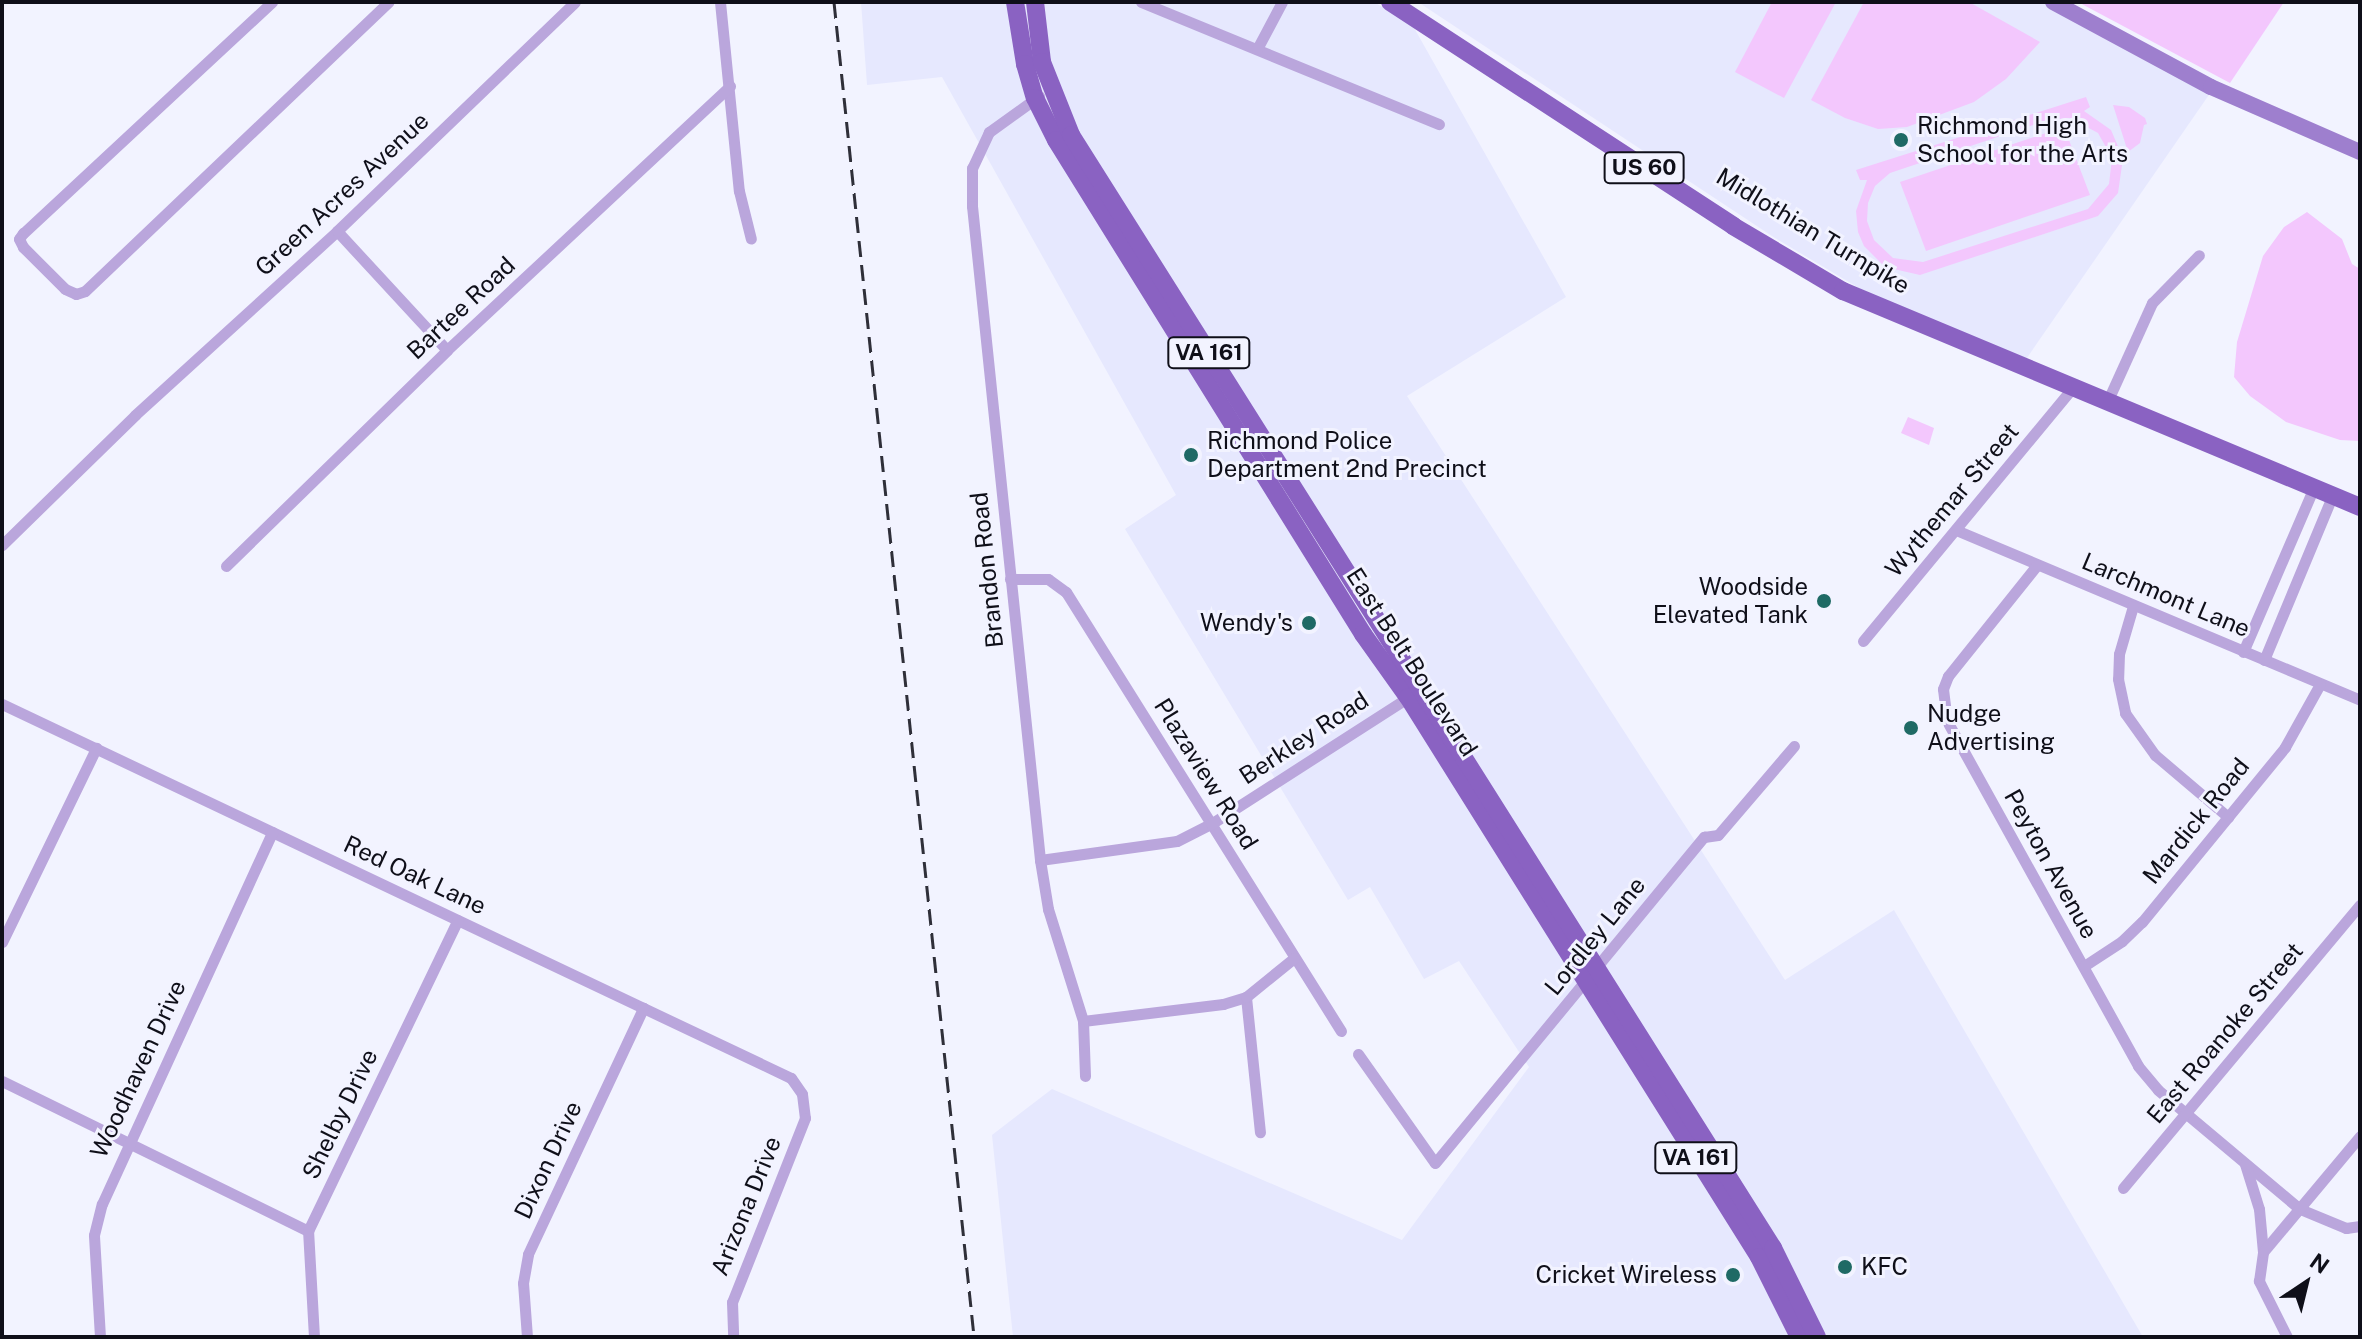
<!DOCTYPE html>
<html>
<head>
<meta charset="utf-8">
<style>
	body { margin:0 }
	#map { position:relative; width:2362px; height:1339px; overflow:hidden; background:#f2f3ff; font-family:"Public Sans",sans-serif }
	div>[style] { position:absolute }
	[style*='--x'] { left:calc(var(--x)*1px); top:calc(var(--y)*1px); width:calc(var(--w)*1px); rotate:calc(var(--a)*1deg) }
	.built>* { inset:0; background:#e6e8fe }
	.green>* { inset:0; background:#f3c7fd }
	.street>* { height:11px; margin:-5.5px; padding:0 5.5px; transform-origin:5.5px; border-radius:5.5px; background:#baa6dc }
	.secondary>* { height:16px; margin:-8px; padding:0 8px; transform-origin:8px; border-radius:8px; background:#9e7fce }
	.primary>* { height:18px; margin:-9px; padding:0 9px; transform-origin:9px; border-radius:9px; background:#8a62c2 }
	.rail>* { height:3px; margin-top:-1.5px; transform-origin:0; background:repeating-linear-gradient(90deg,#2f2f39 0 16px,transparent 0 24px) }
	.dots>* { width:22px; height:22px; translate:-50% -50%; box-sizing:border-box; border:4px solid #f2f3ff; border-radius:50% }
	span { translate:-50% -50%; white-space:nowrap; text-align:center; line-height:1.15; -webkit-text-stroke:6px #f2f3ff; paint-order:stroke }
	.shield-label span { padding:2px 6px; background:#f2f3ff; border:2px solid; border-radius:6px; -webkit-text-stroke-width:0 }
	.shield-label { font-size:22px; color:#0f0f19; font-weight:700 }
	.poi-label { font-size:24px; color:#0f0f19 }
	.left { translate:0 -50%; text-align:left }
	.right { translate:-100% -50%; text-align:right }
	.street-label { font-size:24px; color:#0f0f19 }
	.frame { position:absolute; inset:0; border:4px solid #0f0f19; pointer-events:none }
	.north { position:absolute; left:2266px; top:1243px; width:80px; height:80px; -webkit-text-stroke:6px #f2f3ff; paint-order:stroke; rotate:35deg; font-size:22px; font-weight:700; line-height:32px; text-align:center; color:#0f0f19 }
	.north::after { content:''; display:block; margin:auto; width:28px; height:36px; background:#0f0f19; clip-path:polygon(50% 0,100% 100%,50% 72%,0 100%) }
</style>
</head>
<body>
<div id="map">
	<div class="built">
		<i style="clip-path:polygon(861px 2px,1374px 2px,1413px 26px,1566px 297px,1407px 396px,1785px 980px,1894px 910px,2143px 1337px,1013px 1337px,992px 1135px,1052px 1089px,1402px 1240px,1529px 1067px,1459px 961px,1424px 979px,1370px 887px,1348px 900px,1125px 529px,1176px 495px,942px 77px,867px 85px)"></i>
		<i style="clip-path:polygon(1418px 2px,2052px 2px,2213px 89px,2022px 365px,1906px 316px,1775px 238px)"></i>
	</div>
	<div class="green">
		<i style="clip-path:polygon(1772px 2px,1836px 2px,1784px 98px,1735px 72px)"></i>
		<i style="clip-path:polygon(1864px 2px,1969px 2px,2040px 42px,2006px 79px,1974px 102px,1907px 127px,1878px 129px,1845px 118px,1811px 100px)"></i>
		<i style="clip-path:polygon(2078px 2px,2284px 2px,2230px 83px)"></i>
		<i style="clip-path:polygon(evenodd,2086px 97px,2090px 107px,2084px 111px,2111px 130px,2123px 158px,2118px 193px,2098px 216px,1920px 275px,1885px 267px,1864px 246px,1858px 232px,1856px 211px,1867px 180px,1860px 180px,1856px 170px,2086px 97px,2070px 118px,2098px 133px,2112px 158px,2109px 184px,2088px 209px,1923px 262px,1893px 258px,1874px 240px,1867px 221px,1868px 203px,1875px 186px,1890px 173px,2048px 120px,2070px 118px)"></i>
		<i style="clip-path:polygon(2113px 105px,2129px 107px,2145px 118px,2147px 124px,2144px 125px,2140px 143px,2128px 152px)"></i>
		<i style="clip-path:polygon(2064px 127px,2090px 195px,1926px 251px,1900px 182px)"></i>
		<i style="clip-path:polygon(2307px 212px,2342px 239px,2352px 264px,2360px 269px,2360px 441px,2340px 440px,2286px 422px,2250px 396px,2234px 377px,2237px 342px,2263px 256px,2284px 227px)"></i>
		<i style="clip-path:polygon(1908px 417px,1934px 428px,1929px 445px,1901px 433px)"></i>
	</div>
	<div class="street">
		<i style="--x:272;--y:2;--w:340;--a:137.1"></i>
		<i style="--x:23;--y:233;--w:7;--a:124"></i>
		<i style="--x:19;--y:239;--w:9;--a:63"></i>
		<i style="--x:23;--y:247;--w:59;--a:45"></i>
		<i style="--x:65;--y:289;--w:12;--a:24"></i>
		<i style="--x:76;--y:294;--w:9;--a:-18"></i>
		<i style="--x:85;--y:291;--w:419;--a:-43.6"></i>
		<i style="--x:720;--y:2;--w:190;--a:84.3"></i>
		<i style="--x:739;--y:191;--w:49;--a:76"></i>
		<i style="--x:1141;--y:2;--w:322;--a:22.3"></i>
		<i style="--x:1257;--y:49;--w:53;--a:-62"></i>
		<i style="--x:1039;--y:96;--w:62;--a:144.2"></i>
		<i style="--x:989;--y:132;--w:40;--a:115"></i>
		<i style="--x:972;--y:168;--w:38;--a:90"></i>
		<i style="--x:972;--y:206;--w:658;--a:84.06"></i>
		<i style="--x:1040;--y:860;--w:50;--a:80.7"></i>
		<i style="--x:1048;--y:909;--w:117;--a:72.6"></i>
		<i style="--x:1083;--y:1021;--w:55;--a:87.9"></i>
		<i style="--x:337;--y:231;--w:162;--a:47.3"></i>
		<i style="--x:2108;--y:400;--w:107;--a:-65.6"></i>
		<i style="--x:2152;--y:303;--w:67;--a:-45.6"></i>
		<i style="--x:1956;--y:530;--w:438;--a:22.8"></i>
		<i style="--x:2;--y:545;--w:186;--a:-44.3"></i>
		<i style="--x:135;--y:415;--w:273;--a:-42.3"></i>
		<i style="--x:337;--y:231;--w:330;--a:-43.9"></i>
		<i style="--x:2037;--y:565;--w:142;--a:128.7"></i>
		<i style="--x:1948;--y:676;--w:14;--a:111"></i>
		<i style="--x:1943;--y:689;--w:32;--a:83"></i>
		<i style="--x:1947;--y:721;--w:394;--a:61"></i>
		<i style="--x:2138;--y:1066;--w:31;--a:50"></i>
		<i style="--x:2158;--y:1090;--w:185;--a:40"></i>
		<i style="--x:2300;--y:1209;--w:50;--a:22.4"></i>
		<i style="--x:2346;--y:1228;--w:14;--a:-8"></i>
		<i style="--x:226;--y:566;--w:309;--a:-44.3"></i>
		<i style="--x:447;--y:350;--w:387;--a:-43"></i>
		<i style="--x:1010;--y:579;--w:38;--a:0"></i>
		<i style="--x:1048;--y:579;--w:22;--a:36"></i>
		<i style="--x:1066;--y:592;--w:518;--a:57.94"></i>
		<i style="--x:2133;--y:606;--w:50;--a:106.3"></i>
		<i style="--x:2119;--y:654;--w:25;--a:92"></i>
		<i style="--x:2118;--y:679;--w:35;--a:78"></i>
		<i style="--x:2125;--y:713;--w:52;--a:54.5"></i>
		<i style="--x:2155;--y:755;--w:96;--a:40.3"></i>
		<i style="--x:1863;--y:641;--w:331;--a:-50.4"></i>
		<i style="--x:2243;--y:652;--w:180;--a:-66.7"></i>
		<i style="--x:2264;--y:660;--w:180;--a:-67.4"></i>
		<i style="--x:2;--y:704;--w:873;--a:25.36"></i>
		<i style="--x:791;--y:1078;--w:19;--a:55"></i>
		<i style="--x:802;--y:1094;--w:24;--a:83"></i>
		<i style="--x:805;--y:1118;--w:198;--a:111.6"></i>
		<i style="--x:732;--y:1302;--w:35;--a:88"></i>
		<i style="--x:1040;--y:860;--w:138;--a:-7.9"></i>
		<i style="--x:1177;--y:841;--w:38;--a:-27"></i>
		<i style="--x:1211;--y:824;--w:239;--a:-32.7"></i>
		<i style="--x:2;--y:942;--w:216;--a:-64.1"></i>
		<i style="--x:2084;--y:966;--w:45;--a:-33.3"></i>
		<i style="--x:2122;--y:941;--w:28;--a:-44"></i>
		<i style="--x:2142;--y:922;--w:226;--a:-50.7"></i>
		<i style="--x:2285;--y:747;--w:72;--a:-60.9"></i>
		<i style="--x:1246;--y:997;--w:136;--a:84.1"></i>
		<i style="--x:1083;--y:1021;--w:141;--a:-6.9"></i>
		<i style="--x:1223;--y:1004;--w:24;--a:-17"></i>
		<i style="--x:1246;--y:997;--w:62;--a:-39.1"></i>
		<i style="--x:1358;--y:1054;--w:133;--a:54.8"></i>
		<i style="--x:1435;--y:1163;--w:423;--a:-50.5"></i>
		<i style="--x:1704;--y:837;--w:14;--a:-8"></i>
		<i style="--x:1718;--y:835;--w:117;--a:-49.5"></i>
		<i style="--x:2;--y:1081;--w:341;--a:26.1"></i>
		<i style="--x:2245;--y:1164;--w:47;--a:72.7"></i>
		<i style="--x:2259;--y:1209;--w:43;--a:84.7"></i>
		<i style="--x:2123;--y:1188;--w:369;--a:-50.1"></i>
		<i style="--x:100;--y:1337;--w:102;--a:-93.4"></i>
		<i style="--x:94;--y:1235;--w:32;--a:-76"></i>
		<i style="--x:102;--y:1204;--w:409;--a:-65.4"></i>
		<i style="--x:314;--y:1337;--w:106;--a:-93.2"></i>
		<i style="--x:308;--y:1231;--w:345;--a:-64.3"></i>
		<i style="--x:527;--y:1337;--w:54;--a:-94.2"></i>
		<i style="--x:523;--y:1283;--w:29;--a:-80"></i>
		<i style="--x:528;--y:1254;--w:272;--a:-64.9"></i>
		<i style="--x:2287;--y:1337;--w:63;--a:-116.6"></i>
		<i style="--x:2259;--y:1281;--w:29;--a:-82"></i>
		<i style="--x:2263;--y:1252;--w:151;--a:-50.1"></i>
	</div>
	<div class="secondary">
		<i style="--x:2053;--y:2;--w:179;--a:28.3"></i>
		<i style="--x:2211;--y:87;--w:163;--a:23.6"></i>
	</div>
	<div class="primary">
		<i style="--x:1015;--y:2;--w:63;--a:80.8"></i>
		<i style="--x:1025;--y:64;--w:35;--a:74"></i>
		<i style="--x:1035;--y:98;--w:47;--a:63.4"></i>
		<i style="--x:1056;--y:140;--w:582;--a:58.14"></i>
		<i style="--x:1363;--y:634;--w:77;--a:54.5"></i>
		<i style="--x:1408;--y:697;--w:661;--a:57.92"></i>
		<i style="--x:1759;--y:1257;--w:89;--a:63.4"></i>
		<i style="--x:1035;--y:2;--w:60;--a:83.3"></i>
		<i style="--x:1042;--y:62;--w:79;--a:68.3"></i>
		<i style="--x:1071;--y:135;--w:1316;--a:57.76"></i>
		<i style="--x:1773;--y:1248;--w:99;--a:63.7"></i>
		<i style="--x:1390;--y:2;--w:410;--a:33.1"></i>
		<i style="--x:1733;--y:226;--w:128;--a:30.6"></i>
		<i style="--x:1843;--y:291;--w:560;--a:22.67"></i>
	</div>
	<div class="rail">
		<i style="--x:834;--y:2;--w:1342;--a:84.01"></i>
	</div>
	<div class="dots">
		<i style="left:1901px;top:140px;background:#1f6a65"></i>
		<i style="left:1191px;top:455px;background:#1f6a65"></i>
		<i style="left:1824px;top:601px;background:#1f6a65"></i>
		<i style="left:1309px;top:623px;background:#1f6a65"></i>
		<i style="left:1911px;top:728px;background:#1f6a65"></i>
		<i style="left:1845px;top:1267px;background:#1f6a65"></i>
		<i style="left:1733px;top:1275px;background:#1f6a65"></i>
	</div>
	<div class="shield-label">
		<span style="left:1644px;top:168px">US 60</span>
		<span style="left:1209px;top:353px">VA 161</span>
		<span style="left:1696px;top:1158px">VA 161</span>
	</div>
	<div class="poi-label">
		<span class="left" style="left:1917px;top:140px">Richmond High<br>School for the Arts</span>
		<span class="left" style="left:1207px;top:455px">Richmond Police<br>Department 2nd Precinct</span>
		<span class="right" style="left:1808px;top:601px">Woodside<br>Elevated Tank</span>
		<span class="right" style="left:1293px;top:623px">Wendy's</span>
		<span class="left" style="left:1927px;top:728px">Nudge<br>Advertising</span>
		<span class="left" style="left:1861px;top:1267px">KFC</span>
		<span class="right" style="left:1717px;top:1275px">Cricket Wireless</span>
	</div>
	<div class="street-label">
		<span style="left:342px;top:194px;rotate:-43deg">Green Acres Avenue</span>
		<span style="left:1813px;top:231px;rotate:31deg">Midlothian Turnpike</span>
		<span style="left:461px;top:308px;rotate:-43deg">Bartee Road</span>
		<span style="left:1952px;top:500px;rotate:-50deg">Wythemar Street</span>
		<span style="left:987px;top:570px;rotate:-96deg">Brandon Road</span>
		<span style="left:2166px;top:595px;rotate:23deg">Larchmont Lane</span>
		<span style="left:1412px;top:662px;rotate:57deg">East Belt Boulevard</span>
		<span style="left:1304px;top:738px;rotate:-33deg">Berkley Road</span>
		<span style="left:1206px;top:774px;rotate:58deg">Plazaview Road</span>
		<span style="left:2196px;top:821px;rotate:-51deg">Mardick Road</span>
		<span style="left:2051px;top:864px;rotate:61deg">Peyton Avenue</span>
		<span style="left:415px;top:875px;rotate:25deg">Red Oak Lane</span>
		<span style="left:1595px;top:936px;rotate:-51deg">Lordley Lane</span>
		<span style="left:2225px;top:1033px;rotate:-50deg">East Roanoke Street</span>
		<span style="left:138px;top:1069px;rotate:-65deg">Woodhaven Drive</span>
		<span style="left:340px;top:1114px;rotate:-64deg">Shelby Drive</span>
		<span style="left:548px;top:1160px;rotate:-65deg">Dixon Drive</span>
		<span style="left:746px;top:1206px;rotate:-68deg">Arizona Drive</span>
	</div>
	<div class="frame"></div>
	<div class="north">N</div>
</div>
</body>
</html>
